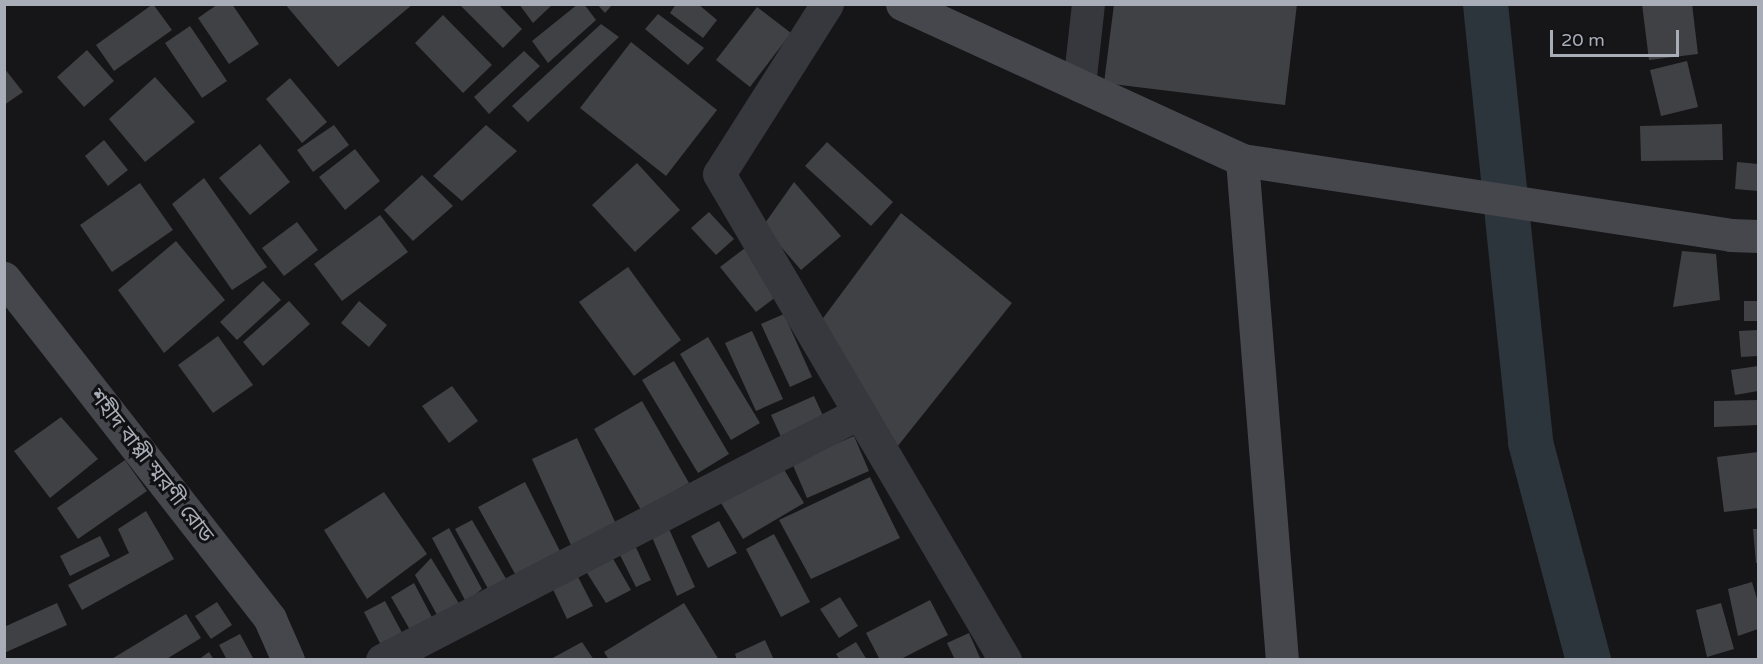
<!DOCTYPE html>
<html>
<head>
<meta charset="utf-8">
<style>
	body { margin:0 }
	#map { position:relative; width:1763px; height:664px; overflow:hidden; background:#161618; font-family:"Varela Round","Noto Sans Bengali",sans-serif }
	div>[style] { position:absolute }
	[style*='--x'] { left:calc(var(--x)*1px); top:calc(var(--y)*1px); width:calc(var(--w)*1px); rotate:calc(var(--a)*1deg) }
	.canal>* { height:45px; margin:-22.5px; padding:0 22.5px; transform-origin:22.5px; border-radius:22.5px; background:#2c353c }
	.building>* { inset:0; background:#404145 }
	.street>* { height:33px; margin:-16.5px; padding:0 16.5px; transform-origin:16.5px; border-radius:16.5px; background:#37383d }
	.secondary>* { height:33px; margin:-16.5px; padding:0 16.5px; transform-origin:16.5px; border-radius:16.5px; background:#45474d }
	span { translate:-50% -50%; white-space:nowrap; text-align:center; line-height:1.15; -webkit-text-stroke:6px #111113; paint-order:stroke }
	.street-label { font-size:21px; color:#a8adb8 }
	.frame { position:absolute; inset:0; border:6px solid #a8adb8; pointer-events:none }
	.scale { position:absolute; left:1550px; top:30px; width:129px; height:27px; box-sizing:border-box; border:3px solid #a8adb8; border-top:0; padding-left:8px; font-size:18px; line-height:21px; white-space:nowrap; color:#a8adb8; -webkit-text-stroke:4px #111113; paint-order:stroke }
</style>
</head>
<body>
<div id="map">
	<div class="canal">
		<i style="--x:1485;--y:4;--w:440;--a:84.1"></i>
		<i style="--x:1530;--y:442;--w:226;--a:75.1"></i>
	</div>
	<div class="building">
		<i style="clip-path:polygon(153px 4px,172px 30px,114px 71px,96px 45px)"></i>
		<i style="clip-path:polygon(218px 4px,232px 4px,259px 44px,229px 64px,198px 18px)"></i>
		<i style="clip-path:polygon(285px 4px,413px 4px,338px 67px)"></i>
		<i style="clip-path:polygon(459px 4px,498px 4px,522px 29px,503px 48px)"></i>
		<i style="clip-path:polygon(519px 4px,553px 4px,533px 23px)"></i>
		<i style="clip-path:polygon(578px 4px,584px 4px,596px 20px,548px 63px,532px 41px)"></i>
		<i style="clip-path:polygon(597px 4px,613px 4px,605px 13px)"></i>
		<i style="clip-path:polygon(676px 4px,698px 4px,717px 20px,703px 38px,670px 13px)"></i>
		<i style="clip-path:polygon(1114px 4px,1297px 4px,1285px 105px,1104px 83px)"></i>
		<i style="clip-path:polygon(1642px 4px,1692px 4px,1698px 54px,1649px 60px)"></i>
		<i style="clip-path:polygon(757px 7px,791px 33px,750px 87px,716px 60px)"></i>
		<i style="clip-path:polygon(658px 14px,704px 48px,688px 65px,645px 29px)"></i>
		<i style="clip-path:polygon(443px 15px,492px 65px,463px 93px,415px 43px)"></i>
		<i style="clip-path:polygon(601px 24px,619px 37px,528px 122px,512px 106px)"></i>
		<i style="clip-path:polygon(190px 26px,227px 81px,202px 98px,165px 43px)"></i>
		<i style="clip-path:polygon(631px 42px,717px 110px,666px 176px,580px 108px)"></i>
		<i style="clip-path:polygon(87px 50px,114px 81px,84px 107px,57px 77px)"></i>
		<i style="clip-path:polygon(524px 51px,540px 66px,489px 114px,474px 97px)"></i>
		<i style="clip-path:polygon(1687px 61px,1698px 107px,1661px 116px,1650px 70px)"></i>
		<i style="clip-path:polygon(4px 68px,23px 92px,4px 105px)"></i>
		<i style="clip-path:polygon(155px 77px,195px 122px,145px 162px,109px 119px)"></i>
		<i style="clip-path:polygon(290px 78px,327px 122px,302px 143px,266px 99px)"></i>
		<i style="clip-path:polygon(1722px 124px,1723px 160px,1641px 161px,1640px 126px)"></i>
		<i style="clip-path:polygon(334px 125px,349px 145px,313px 172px,297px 150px)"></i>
		<i style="clip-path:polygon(486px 125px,517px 151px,462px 201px,433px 176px)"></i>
		<i style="clip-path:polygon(104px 140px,128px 170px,108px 186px,85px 156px)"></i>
		<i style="clip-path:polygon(827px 142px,893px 202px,871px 226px,805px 166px)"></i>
		<i style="clip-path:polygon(260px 144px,290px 182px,250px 215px,219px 178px)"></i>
		<i style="clip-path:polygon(355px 149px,380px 181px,345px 210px,319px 177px)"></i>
		<i style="clip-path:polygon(1737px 162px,1758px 164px,1758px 191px,1735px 189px)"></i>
		<i style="clip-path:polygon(637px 163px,680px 210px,635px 252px,592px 205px)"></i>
		<i style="clip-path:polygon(422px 175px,453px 206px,413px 241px,384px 210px)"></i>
		<i style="clip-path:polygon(204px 178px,267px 267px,232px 290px,172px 204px)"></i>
		<i style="clip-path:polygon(794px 182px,841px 236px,801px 270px,763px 226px)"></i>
		<i style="clip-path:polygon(140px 183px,173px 230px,112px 272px,80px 225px)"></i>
		<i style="clip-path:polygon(709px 212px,734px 239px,716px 255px,691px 228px)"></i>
		<i style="clip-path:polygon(901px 213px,1012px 303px,897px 447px,818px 325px)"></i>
		<i style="clip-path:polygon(380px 215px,408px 252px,342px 301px,314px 264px)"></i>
		<i style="clip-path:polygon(297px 222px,318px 250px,284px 276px,262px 248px)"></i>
		<i style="clip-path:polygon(176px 241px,225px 300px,164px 353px,118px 290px)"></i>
		<i style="clip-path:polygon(745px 248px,781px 293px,756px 312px,720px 267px)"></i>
		<i style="clip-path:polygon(1682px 251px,1716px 254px,1720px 300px,1673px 307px)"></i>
		<i style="clip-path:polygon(628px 267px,681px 340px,634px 376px,579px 302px)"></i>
		<i style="clip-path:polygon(263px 281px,281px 300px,237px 340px,220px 322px)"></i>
		<i style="clip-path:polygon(289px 301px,310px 324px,263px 366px,243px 342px)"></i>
		<i style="clip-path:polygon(359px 301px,387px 325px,369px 347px,341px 323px)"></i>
		<i style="clip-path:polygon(1744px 301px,1758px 301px,1758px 321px,1744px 321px)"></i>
		<i style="clip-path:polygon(784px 314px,812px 377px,790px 387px,761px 324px)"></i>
		<i style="clip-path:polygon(1758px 330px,1758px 356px,1741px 357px,1739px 331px)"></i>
		<i style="clip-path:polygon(752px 331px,783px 399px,756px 411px,725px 343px)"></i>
		<i style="clip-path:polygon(218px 336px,253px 385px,213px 413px,178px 365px)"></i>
		<i style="clip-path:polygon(708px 337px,760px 423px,731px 440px,680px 354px)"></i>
		<i style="clip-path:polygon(674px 361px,729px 454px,698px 473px,642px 380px)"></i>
		<i style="clip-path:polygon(1758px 366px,1758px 391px,1735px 395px,1731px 370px)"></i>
		<i style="clip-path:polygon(452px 386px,478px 421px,449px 443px,422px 406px)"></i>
		<i style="clip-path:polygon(814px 396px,825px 420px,782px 439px,771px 415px)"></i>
		<i style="clip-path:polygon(1758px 400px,1758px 425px,1714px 427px,1714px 401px)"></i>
		<i style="clip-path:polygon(642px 401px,689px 483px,641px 510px,594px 429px)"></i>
		<i style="clip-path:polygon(61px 417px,98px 459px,50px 498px,14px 451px)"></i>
		<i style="clip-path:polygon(854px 436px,869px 471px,807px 498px,792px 463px)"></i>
		<i style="clip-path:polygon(577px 438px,620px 533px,575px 554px,532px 459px)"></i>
		<i style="clip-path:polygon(1758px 452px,1758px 508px,1724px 512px,1717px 457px)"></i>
		<i style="clip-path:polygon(125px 460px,147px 491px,78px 539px,57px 508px)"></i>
		<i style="clip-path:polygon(779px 461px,804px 503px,743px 539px,718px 498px)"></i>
		<i style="clip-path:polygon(870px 477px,900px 538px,811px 579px,779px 520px)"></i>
		<i style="clip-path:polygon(525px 482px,564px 559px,519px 581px,478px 507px)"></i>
		<i style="clip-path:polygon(384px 492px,427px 554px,367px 599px,324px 530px)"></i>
		<i style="clip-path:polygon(146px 511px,174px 559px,82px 610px,68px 585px,129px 553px,118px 529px)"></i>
		<i style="clip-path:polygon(472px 520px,509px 584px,492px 596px,455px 529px)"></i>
		<i style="clip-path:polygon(719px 521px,737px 553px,708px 568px,691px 536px)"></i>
		<i style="clip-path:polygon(449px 528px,482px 589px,466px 602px,432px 538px)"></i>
		<i style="clip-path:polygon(669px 529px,695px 587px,677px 596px,652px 537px)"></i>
		<i style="clip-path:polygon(1753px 529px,1758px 529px,1758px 563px,1756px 563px)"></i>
		<i style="clip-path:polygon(774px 534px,810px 602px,781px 617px,746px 549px)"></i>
		<i style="clip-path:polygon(100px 536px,110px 556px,70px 576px,60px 556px)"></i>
		<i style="clip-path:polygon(633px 541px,651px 580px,636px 587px,617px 549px)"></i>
		<i style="clip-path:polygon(608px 550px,631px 590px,606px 603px,582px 565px)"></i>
		<i style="clip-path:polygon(431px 558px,463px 610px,441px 622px,415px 575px)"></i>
		<i style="clip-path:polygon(574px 569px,593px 606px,567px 619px,550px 583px)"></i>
		<i style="clip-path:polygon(1752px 582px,1758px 602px,1758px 629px,1738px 636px,1728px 589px)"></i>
		<i style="clip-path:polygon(414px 583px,435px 623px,413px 635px,391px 597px)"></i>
		<i style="clip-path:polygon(840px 597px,858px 626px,839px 638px,820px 609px)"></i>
		<i style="clip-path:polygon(930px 600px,948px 635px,899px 660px,880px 660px,866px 633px)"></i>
		<i style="clip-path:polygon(385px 601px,406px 640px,384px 651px,364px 612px)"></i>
		<i style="clip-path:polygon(217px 602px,232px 625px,211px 639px,195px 616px)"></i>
		<i style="clip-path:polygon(57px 603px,67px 625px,4px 653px,4px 627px)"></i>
		<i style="clip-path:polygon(684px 603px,719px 660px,609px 660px,604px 652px)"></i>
		<i style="clip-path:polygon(1721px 603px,1734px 649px,1707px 657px,1696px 610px)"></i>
		<i style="clip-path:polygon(186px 614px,201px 638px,165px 660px,110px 660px)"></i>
		<i style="clip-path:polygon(969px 633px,981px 660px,955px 660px,947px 643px)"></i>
		<i style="clip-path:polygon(240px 634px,254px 660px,227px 660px,219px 645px)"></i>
		<i style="clip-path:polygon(765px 640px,774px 660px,737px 660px,735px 654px)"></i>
		<i style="clip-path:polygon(582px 642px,594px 660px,549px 660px)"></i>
		<i style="clip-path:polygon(856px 642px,867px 660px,840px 660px,836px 654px)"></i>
		<i style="clip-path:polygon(209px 652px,214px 660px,198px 660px)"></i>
	</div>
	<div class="street">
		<i style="--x:827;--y:4;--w:201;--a:122.4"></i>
		<i style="--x:719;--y:174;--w:564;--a:59.52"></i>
		<i style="--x:1079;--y:85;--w:81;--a:-83.7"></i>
		<i style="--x:382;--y:660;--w:537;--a:-27.38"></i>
	</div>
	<div class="secondary">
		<i style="--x:902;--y:4;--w:374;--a:24.6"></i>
		<i style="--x:1242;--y:160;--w:494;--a:8.7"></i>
		<i style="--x:1730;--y:235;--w:28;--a:2"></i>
		<i style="--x:1242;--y:160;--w:502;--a:85.43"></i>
		<i style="--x:4;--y:278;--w:432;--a:52"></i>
		<i style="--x:270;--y:619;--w:45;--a:66.3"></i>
	</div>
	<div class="street-label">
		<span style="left:151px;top:466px;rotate:52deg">শহীদ বাপ্পী স্মরণী রোড</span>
	</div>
	<div class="frame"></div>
	<div class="scale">20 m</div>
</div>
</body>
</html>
